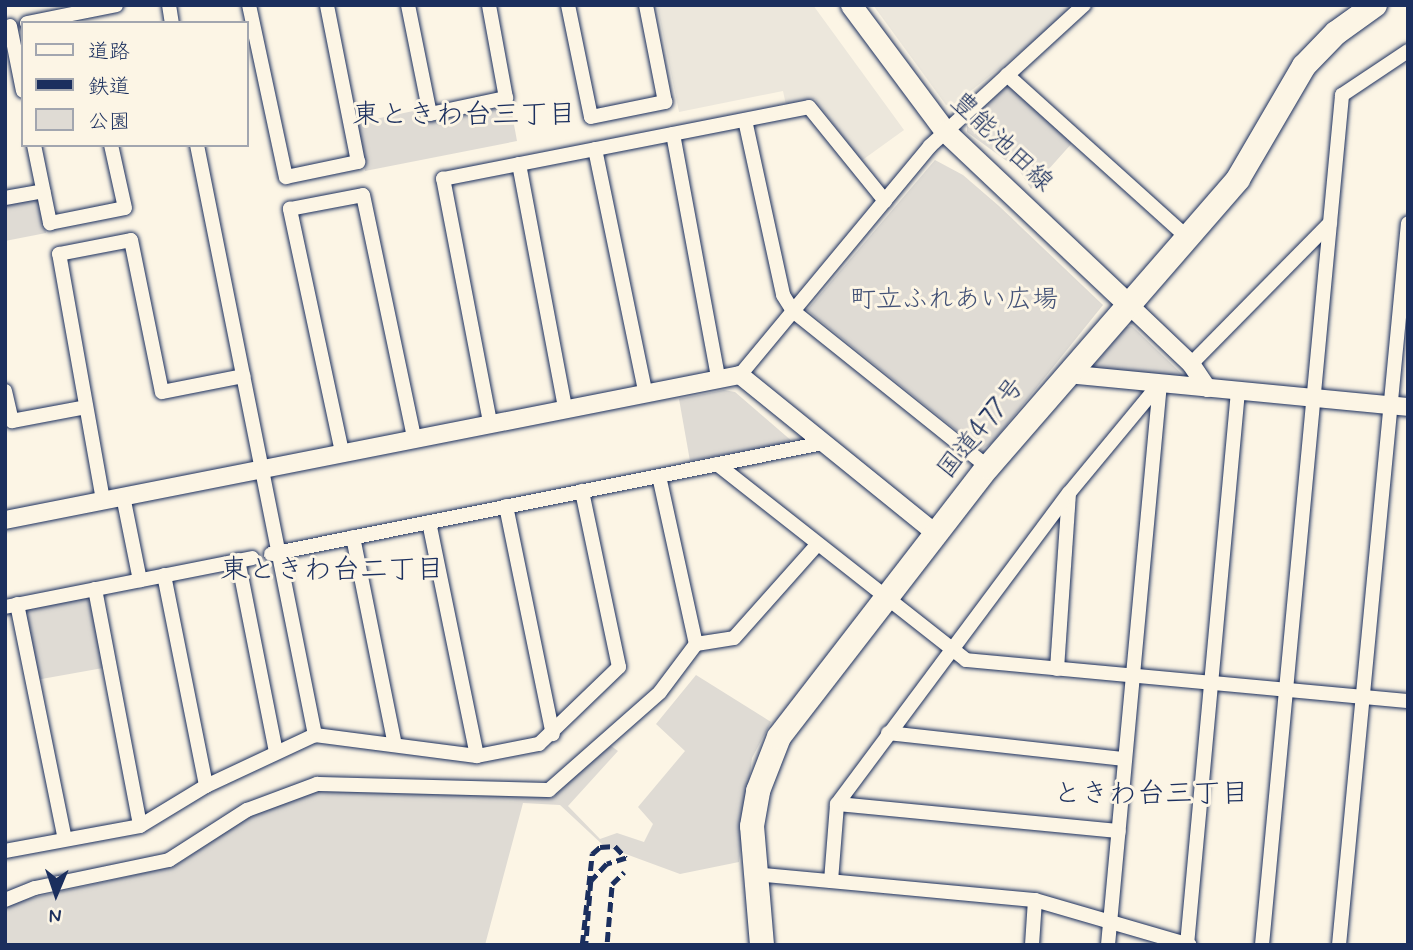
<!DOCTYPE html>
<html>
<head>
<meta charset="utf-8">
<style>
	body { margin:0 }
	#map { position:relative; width:1413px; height:950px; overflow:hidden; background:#fcf5e5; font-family:Mynerve,"Klee One",sans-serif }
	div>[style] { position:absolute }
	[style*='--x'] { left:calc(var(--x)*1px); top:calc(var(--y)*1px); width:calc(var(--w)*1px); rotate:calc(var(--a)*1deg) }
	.built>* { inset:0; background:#ece7dc }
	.green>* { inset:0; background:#dfdbd4 }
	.roads { filter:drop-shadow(0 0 2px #1b2f5e) drop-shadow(0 0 2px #1b2f5e) }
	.minor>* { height:14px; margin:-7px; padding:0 7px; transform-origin:7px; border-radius:7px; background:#fcf5e5 }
	.tertiary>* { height:18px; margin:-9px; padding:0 9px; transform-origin:9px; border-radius:9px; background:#fcf5e5 }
	.secondary>* { height:21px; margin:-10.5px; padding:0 10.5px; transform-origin:10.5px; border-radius:10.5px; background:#fcf5e5 }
	.trunk>* { height:24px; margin:-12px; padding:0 12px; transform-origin:12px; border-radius:12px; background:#fcf5e5 }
	.rail>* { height:4.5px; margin-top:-2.25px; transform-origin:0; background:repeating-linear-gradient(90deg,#1b2f5e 0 10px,transparent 0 15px) }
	span { translate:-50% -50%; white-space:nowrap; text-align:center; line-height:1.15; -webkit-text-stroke:6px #fcf5e5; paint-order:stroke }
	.street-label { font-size:26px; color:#1b2f5e }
	.park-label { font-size:26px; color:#425176 }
	.neighbourhood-label { font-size:28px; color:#1b2f5e }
	.frame { position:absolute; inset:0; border:7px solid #1b2f5e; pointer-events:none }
	.legend { position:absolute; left:21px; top:21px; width:228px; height:126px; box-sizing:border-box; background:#fcf5e5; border:2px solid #a2a6af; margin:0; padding:9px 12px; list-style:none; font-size:21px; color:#1b2f5e }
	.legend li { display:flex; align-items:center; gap:14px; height:35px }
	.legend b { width:35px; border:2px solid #a2a6af }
	.north { position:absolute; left:21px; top:859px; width:70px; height:70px; -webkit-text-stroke:5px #fcf5e5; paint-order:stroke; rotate:182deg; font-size:19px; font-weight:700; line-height:28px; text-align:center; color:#1b2f5e }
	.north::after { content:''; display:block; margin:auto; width:24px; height:32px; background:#1b2f5e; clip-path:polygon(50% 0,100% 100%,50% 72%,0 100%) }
</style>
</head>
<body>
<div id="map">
	<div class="built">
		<i style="clip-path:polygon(657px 5px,813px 5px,904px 130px,861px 161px,815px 99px,786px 105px,783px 91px,679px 112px)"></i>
		<i style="clip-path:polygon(873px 5px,1080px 5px,954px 104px,946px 105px)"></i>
	</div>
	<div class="green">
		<i style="clip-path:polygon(1006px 87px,1016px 88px,1073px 142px,1031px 189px,1019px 170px,967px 132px,967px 121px)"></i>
		<i style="clip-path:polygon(510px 103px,517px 141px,365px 171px,356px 123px,423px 109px,426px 119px)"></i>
		<i style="clip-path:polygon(935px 160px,963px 175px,999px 206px,1103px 305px,992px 443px,981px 450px,807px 310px)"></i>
		<i style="clip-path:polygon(33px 197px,40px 203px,46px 233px,5px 241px,5px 202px)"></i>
		<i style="clip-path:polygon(1132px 326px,1183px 375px,1177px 382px,1091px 369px,1126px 327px)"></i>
		<i style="clip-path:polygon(724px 390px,735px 392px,793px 442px,690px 461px,679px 399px)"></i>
		<i style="clip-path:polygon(82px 596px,90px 602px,103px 668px,36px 680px,22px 613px,27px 605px)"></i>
		<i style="clip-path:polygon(696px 675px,771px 722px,752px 758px,739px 862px,680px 874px,604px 846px,560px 805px,523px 803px,485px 945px,5px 945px,5px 904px,175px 866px,249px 816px,324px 788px,554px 797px,607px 743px,618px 751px,568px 806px,600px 839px,617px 833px,644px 842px,653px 824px,638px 807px,685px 751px,656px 724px)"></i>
	</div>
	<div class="roads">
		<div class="minor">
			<i style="--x:169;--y:5;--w:18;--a:81"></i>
			<i style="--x:249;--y:5;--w:176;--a:77.9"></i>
			<i style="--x:286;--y:177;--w:74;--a:-11.8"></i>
			<i style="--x:358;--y:162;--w:160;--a:-101.2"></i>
			<i style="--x:408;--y:5;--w:111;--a:78.6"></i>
			<i style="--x:430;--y:114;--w:78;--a:-11.9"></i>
			<i style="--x:506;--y:98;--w:95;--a:-100.4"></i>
			<i style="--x:568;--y:5;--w:114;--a:78.4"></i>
			<i style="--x:591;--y:117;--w:76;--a:-11.5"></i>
			<i style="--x:665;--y:102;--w:99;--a:-101.1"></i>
			<i style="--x:27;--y:23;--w:91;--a:-11.4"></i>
			<i style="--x:10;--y:26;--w:66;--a:78.7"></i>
			<i style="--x:1007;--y:75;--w:244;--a:42"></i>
			<i style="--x:745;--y:120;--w:179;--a:77.7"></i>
			<i style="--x:783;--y:295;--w:19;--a:58"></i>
			<i style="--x:793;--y:311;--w:250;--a:38.7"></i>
			<i style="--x:673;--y:134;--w:246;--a:79.5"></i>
			<i style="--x:34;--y:145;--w:80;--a:78.4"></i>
			<i style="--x:50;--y:223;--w:76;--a:-11.3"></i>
			<i style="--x:125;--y:208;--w:65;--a:-102.5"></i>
			<i style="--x:197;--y:145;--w:602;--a:78.69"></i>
			<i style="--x:595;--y:149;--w:247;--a:78.3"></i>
			<i style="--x:519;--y:164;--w:247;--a:79.3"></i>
			<i style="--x:5;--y:198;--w:39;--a:-10"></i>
			<i style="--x:1191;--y:364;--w:198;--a:-45.4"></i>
			<i style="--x:740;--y:375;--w:298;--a:-50.3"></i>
			<i style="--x:930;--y:146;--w:209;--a:-42.5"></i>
			<i style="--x:5;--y:391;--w:31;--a:77"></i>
			<i style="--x:12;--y:421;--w:75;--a:-10.7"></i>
			<i style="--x:490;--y:422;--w:248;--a:-100.9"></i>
			<i style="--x:443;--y:179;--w:373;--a:-11.1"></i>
			<i style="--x:809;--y:107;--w:121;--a:51"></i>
			<i style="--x:342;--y:452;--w:249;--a:-102.1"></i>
			<i style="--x:290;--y:209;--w:74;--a:-10.9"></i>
			<i style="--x:363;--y:195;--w:247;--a:78.1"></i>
			<i style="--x:717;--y:464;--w:317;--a:38.2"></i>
			<i style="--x:966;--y:660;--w:444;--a:5.3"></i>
			<i style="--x:659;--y:476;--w:172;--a:77.6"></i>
			<i style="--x:696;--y:644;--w:38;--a:-9"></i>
			<i style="--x:734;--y:638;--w:123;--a:-48.3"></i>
			<i style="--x:123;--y:496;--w:86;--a:78.6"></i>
			<i style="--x:103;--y:500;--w:250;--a:-100.1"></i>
			<i style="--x:59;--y:254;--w:73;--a:-11"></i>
			<i style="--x:131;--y:240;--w:155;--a:78.5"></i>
			<i style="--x:162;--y:392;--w:83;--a:-11.2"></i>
			<i style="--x:506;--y:506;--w:233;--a:78.4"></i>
			<i style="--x:429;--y:522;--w:239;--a:78.4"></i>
			<i style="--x:353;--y:537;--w:212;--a:78.6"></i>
			<i style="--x:271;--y:554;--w:563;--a:-11.37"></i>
			<i style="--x:238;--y:560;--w:196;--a:78.8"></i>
			<i style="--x:164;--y:575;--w:215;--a:78.7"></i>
			<i style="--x:95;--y:589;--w:241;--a:79.2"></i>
			<i style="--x:17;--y:604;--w:240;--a:78.5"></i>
			<i style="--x:5;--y:607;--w:252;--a:-11.2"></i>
			<i style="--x:1057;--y:669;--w:174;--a:-86.1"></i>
			<i style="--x:888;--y:733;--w:238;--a:6.3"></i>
			<i style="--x:837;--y:804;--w:283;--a:5.5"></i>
			<i style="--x:5;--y:851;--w:137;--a:-10.5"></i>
			<i style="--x:140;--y:826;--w:77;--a:-31.2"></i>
			<i style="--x:206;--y:786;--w:120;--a:-25.1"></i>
			<i style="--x:315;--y:735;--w:163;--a:7.4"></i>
			<i style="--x:477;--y:756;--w:63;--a:-11"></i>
			<i style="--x:539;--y:744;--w:111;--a:-43.9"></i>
			<i style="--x:619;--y:667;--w:180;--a:-101.9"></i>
			<i style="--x:754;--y:874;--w:282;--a:5.3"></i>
			<i style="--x:1035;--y:900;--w:161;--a:16.2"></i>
			<i style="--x:831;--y:881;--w:77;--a:-85.5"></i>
			<i style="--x:837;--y:804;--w:388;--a:-53.3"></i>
			<i style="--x:1069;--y:493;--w:143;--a:-50.4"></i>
			<i style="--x:5;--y:900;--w:32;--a:-22"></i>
			<i style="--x:35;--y:888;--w:137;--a:-11.8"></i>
			<i style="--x:169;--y:860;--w:93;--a:-32.7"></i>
			<i style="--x:247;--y:810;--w:75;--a:-20.4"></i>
			<i style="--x:317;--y:784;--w:232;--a:1.5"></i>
			<i style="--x:549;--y:790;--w:148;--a:-41.4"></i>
			<i style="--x:660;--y:692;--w:60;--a:-53.1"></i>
			<i style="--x:1032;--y:945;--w:45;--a:-86.2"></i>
			<i style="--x:1108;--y:945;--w:564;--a:-84.71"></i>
			<i style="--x:1187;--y:945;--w:556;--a:-84.74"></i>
			<i style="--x:1262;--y:945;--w:854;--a:-84.62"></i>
			<i style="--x:1342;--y:95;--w:79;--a:-33.7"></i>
			<i style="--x:1339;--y:945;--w:725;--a:-84.54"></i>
		</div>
		<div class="tertiary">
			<i style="--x:1129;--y:305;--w:86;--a:43.6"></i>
			<i style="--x:1191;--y:364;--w:29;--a:56"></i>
			<i style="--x:1066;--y:374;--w:344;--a:5.5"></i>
			<i style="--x:5;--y:520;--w:749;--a:-11.16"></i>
			<i style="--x:740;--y:375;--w:252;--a:39"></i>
		</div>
		<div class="secondary">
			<i style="--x:851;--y:5;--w:157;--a:53.3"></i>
			<i style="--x:945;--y:131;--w:253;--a:43.4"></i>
		</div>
		<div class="trunk">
			<i style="--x:762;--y:945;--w:119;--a:-94.8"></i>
			<i style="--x:752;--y:826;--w:36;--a:-80"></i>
			<i style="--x:758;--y:791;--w:58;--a:-68.7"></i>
			<i style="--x:779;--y:737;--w:341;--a:-52.3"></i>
			<i style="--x:988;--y:467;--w:381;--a:-49"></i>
			<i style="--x:1238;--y:179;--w:131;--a:-59.7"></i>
			<i style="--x:1304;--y:66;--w:46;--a:-45.9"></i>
			<i style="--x:1336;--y:33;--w:48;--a:-35.7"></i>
		</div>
	</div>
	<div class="rail">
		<i style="--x:607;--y:942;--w:58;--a:-85.1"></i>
		<i style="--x:612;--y:884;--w:17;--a:-45"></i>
		<i style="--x:582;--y:945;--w:92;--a:-83.7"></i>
		<i style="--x:592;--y:854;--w:11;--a:-41"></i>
		<i style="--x:600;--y:847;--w:15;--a:-4"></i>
		<i style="--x:615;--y:846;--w:16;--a:47"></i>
		<i style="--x:626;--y:858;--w:20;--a:162"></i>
		<i style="--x:607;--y:864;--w:23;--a:133"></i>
		<i style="--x:591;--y:881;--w:64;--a:94.5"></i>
	</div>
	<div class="street-label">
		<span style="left:1001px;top:143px;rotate:44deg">豊能池田線</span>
		<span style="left:982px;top:429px;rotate:-51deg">国道477号</span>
	</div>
	<div class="park-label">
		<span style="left:954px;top:301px">町立ふれあい広場</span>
	</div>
	<div class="neighbourhood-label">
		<span style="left:464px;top:116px">東ときわ台三丁目</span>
		<span style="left:332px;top:571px">東ときわ台二丁目</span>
		<span style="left:1151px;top:795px">ときわ台三丁目</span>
	</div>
	<div class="frame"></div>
	<ul class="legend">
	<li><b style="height:9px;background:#fcf5e5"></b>道路</li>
	<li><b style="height:9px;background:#1b2f5e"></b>鉄道</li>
	<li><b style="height:19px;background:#dfdbd4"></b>公園</li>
	</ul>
	<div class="north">N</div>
</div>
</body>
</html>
